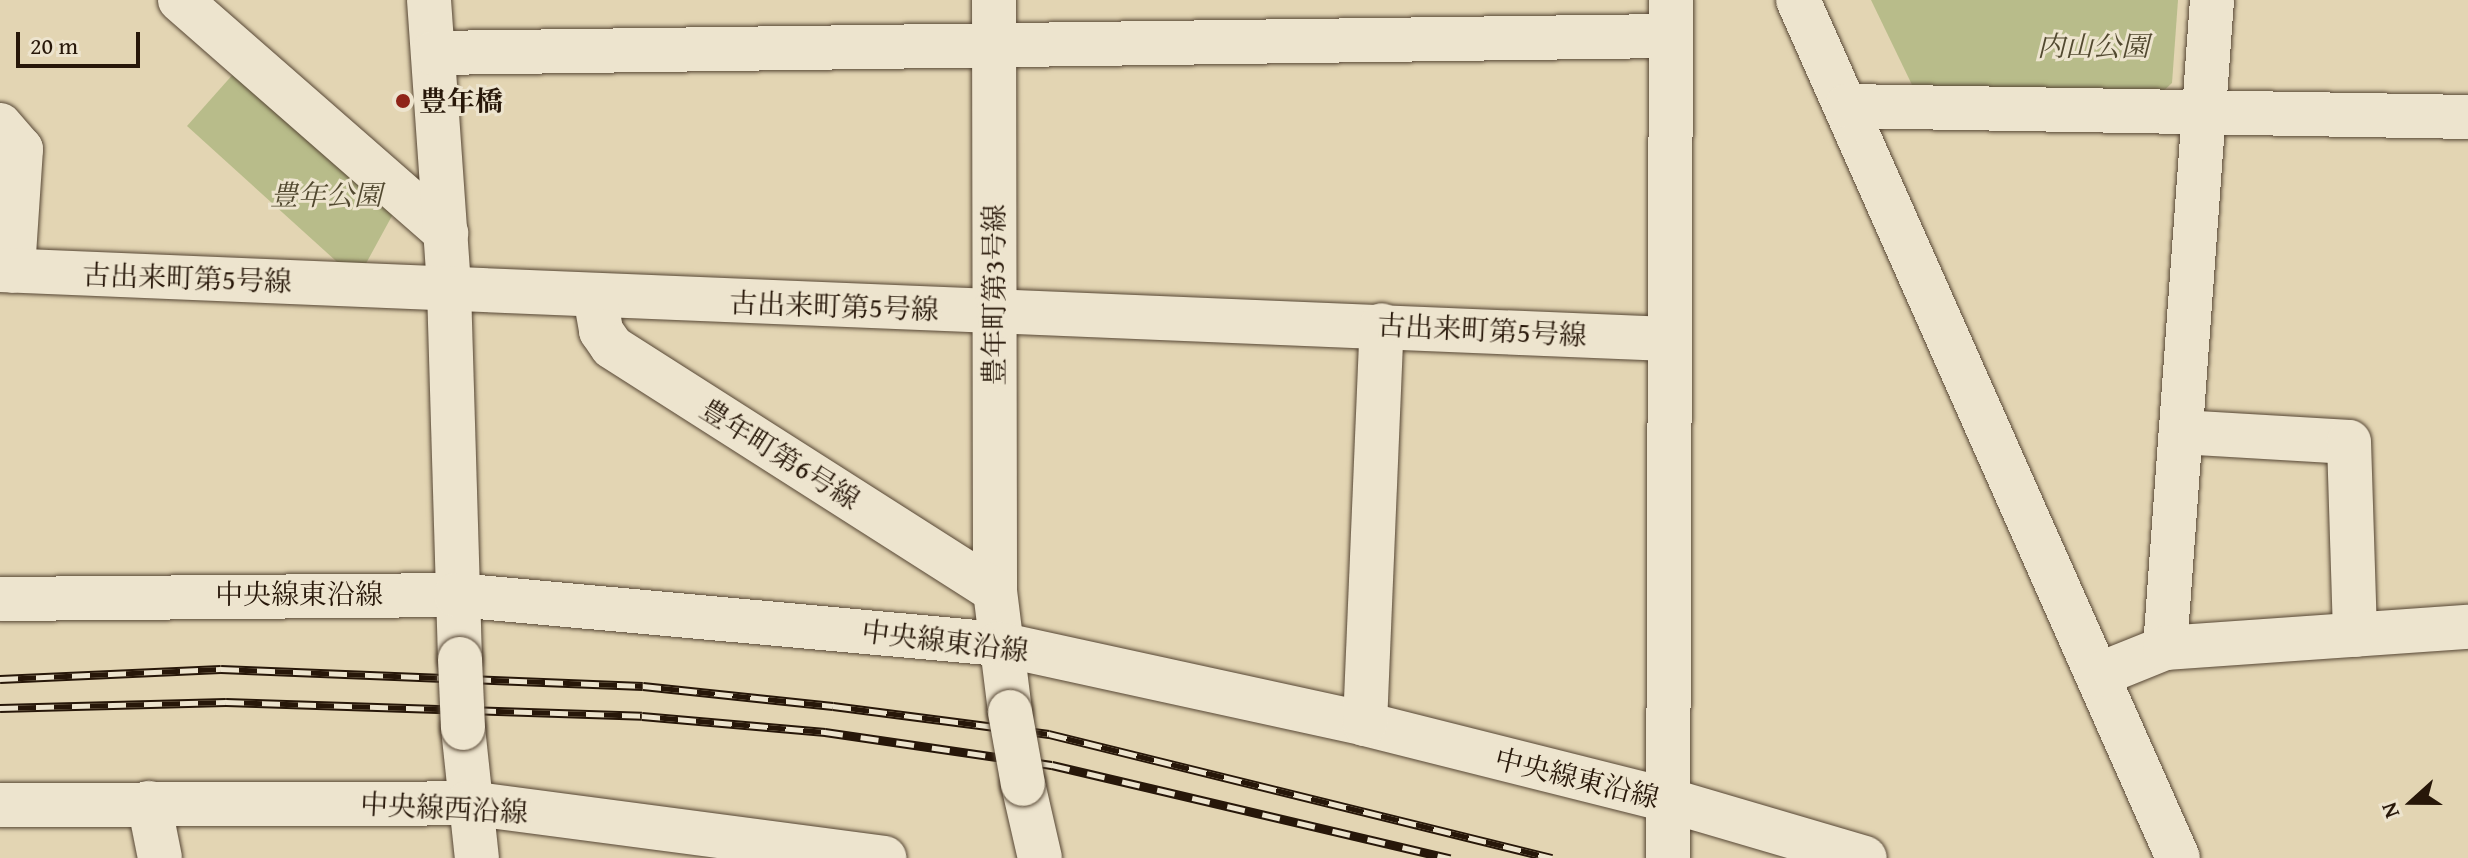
<!DOCTYPE html>
<html>
<head>
<meta charset="utf-8">
<style>
	body { margin:0 }
	#map { position:relative; width:2468px; height:858px; overflow:hidden; background:#e3d5b3; font-family:"Gentium Book Plus","Noto Serif JP",serif }
	div>[style] { position:absolute }
	[style*='--x'] { left:calc(var(--x)*1px); top:calc(var(--y)*1px); width:calc(var(--w)*1px); rotate:calc(var(--a)*1deg) }
	.green>* { inset:0; background:#b8bc8a }
	.roads { filter:drop-shadow(0 0 2px #564634) drop-shadow(0 0 2px #564634) }
	.minor>* { height:44px; margin:-22px; padding:0 22px; transform-origin:22px; border-radius:22px; background:#ede4ce }
	.rail>* { height:9px; margin-top:-4.5px; transform-origin:0; background:repeating-linear-gradient(90deg,#ede4ce 0 18px,#271709 0 36px); box-sizing:border-box; border-block:2px solid #271709 }
	.bridges { filter:drop-shadow(0 0 2px #564634) drop-shadow(0 0 2px #564634) }
	.minor-bridge>* { height:44px; margin:-22px; padding:0 22px; transform-origin:22px; border-radius:22px; background:#ede4ce }
	.dots>* { width:22px; height:22px; translate:-50% -50%; box-sizing:border-box; border:4px solid #ede4ce; border-radius:50% }
	span { translate:-50% -50%; white-space:nowrap; text-align:center; line-height:1.15; -webkit-text-stroke:6px #ede4ce; paint-order:stroke }
	.park-label { font-size:28px; color:#524930; font-style:italic }
	.poi-label { font-size:28px; color:#271709; font-weight:700 }
	.left { translate:0 -50%; text-align:left }
	.street-label { font-size:28px; color:#271709 }
	.north { position:absolute; left:2372px; top:762px; width:80px; height:80px; -webkit-text-stroke:6px #ede4ce; paint-order:stroke; rotate:249deg; font-size:22px; font-weight:700; line-height:32px; text-align:center; color:#271709 }
	.north::after { content:''; display:block; margin:auto; width:28px; height:36px; background:#271709; clip-path:polygon(50% 0,100% 100%,50% 72%,0 100%) }
	.scale { position:absolute; left:16px; top:32px; width:124px; height:36px; box-sizing:border-box; border:4px solid #271709; border-top:0; padding-left:10px; font-size:24px; line-height:28px; white-space:nowrap; color:#271709; -webkit-text-stroke:6px #ede4ce; paint-order:stroke }
</style>
</head>
<body>
<div id="map">
	<div class="green">
		<i style="clip-path:polygon(1871px 0,2178px 0,2172px 83px,2160px 94px,1914px 89px)"></i>
		<i style="clip-path:polygon(243px 63px,399px 203px,357px 280px,187px 126px)"></i>
	</div>
	<div class="roads">
		<div class="minor">
			<i style="--x:180;--y:0;--w:354;--a:41.2"></i>
			<i style="--x:429;--y:0;--w:290;--a:86"></i>
			<i style="--x:449;--y:289;--w:370;--a:88.3"></i>
			<i style="--x:994;--y:0;--w:591;--a:89.9"></i>
			<i style="--x:995;--y:591;--w:122;--a:82.9"></i>
			<i style="--x:1798;--y:0;--w:938;--a:66.11"></i>
			<i style="--x:433;--y:53;--w:1238;--a:-0.79"></i>
			<i style="--x:1847;--y:106;--w:621;--a:1.01"></i>
			<i style="--x:0;--y:125;--w:32;--a:49"></i>
			<i style="--x:21;--y:149;--w:122;--a:93.8"></i>
			<i style="--x:0;--y:270;--w:1670;--a:2.37"></i>
			<i style="--x:595;--y:296;--w:36;--a:80"></i>
			<i style="--x:601;--y:331;--w:19;--a:55"></i>
			<i style="--x:612;--y:347;--w:454;--a:32.5"></i>
			<i style="--x:2181;--y:432;--w:168;--a:3.4"></i>
			<i style="--x:2349;--y:442;--w:193;--a:88.2"></i>
			<i style="--x:0;--y:599;--w:456;--a:-0.5"></i>
			<i style="--x:456;--y:595;--w:545;--a:5.16"></i>
			<i style="--x:999;--y:644;--w:375;--a:12.3"></i>
			<i style="--x:1365;--y:724;--w:312;--a:14.1"></i>
			<i style="--x:1668;--y:800;--w:205;--a:16.4"></i>
			<i style="--x:2165;--y:648;--w:650;--a:-85.85"></i>
			<i style="--x:2098;--y:675;--w:72;--a:-21.9"></i>
			<i style="--x:2165;--y:648;--w:304;--a:-4"></i>
			<i style="--x:1365;--y:724;--w:399;--a:-87.6"></i>
			<i style="--x:463;--y:728;--w:131;--a:83.9"></i>
			<i style="--x:1023;--y:784;--w:76;--a:77.1"></i>
			<i style="--x:149;--y:803;--w:56;--a:78.7"></i>
			<i style="--x:0;--y:805;--w:468;--a:-0.2"></i>
			<i style="--x:468;--y:803;--w:420;--a:7.5"></i>
			<i style="--x:1668;--y:858;--w:858;--a:-89.8"></i>
		</div>
	</div>
	<div class="rail">
		<i style="--x:0;--y:679;--w:221;--a:-2.6"></i>
		<i style="--x:221;--y:669;--w:422;--a:2.3"></i>
		<i style="--x:643;--y:686;--w:191;--a:6"></i>
		<i style="--x:833;--y:706;--w:218;--a:7.4"></i>
		<i style="--x:1049;--y:734;--w:518;--a:13.85"></i>
		<i style="--x:0;--y:708;--w:226;--a:-1.5"></i>
		<i style="--x:226;--y:702;--w:416;--a:1.9"></i>
		<i style="--x:642;--y:716;--w:184;--a:5"></i>
		<i style="--x:825;--y:732;--w:229;--a:8.3"></i>
		<i style="--x:1052;--y:765;--w:409;--a:13.2"></i>
	</div>
	<div class="bridges">
		<div class="minor-bridge">
			<i style="--x:460;--y:659;--w:69;--a:87.5"></i>
			<i style="--x:1010;--y:712;--w:73;--a:79.8"></i>
		</div>
	</div>
	<div class="dots">
		<i style="left:403px;top:101px;background:#8f2418"></i>
	</div>
	<div class="park-label">
		<span style="left:2093px;top:46px">内山公園</span>
		<span style="left:326px;top:195px">豊年公園</span>
	</div>
	<div class="poi-label">
		<span class="left" style="left:419px;top:101px">豊年橋</span>
	</div>
	<div class="street-label">
		<span style="left:187px;top:278px;rotate:2deg">古出来町第5号線</span>
		<span style="left:994px;top:295px;rotate:-90deg">豊年町第3号線</span>
		<span style="left:834px;top:306px;rotate:2deg">古出来町第5号線</span>
		<span style="left:1482px;top:330px;rotate:3deg">古出来町第5号線</span>
		<span style="left:780px;top:454px;rotate:32deg">豊年町第6号線</span>
		<span style="left:299px;top:594px">中央線東沿線</span>
		<span style="left:945px;top:641px;rotate:7deg">中央線東沿線</span>
		<span style="left:1577px;top:778px;rotate:14deg">中央線東沿線</span>
		<span style="left:444px;top:808px;rotate:3deg">中央線西沿線</span>
	</div>
	<div class="north">N</div>
	<div class="scale">20 m</div>
</div>
</body>
</html>
